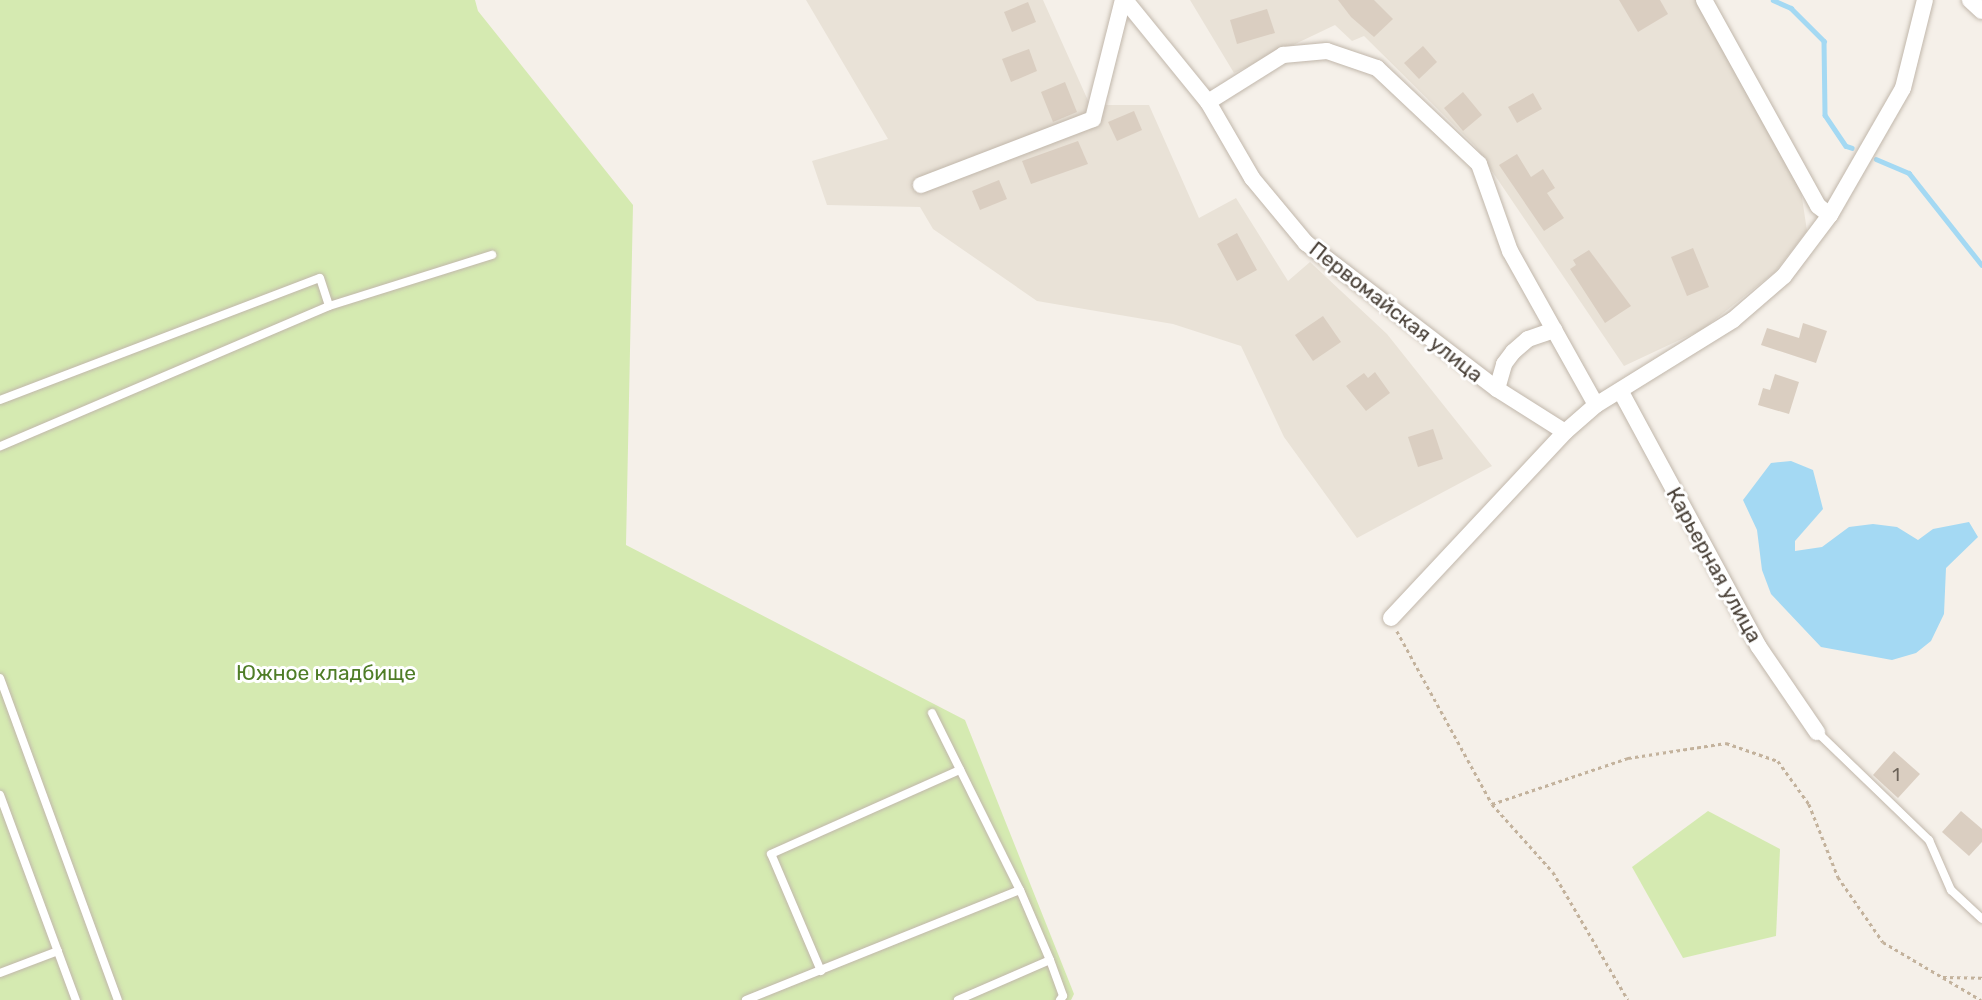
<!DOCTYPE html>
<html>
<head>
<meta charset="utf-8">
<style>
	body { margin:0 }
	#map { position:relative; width:1982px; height:1000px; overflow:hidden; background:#f5f0e9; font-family:Rubik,sans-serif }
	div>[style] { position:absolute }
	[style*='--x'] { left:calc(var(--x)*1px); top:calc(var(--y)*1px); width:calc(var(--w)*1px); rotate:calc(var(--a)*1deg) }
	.residential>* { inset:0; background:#e9e2d7 }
	.green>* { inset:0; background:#d5eab1 }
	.water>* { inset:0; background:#a4d9f3 }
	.stream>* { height:4.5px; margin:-2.25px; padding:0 2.25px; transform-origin:2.25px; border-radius:2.25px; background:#a4d9f3 }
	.building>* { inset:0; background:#dacec1 }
	.path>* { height:2.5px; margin-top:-1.25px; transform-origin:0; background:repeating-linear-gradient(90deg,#c3b29c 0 3.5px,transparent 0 7px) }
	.roads { filter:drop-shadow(0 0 2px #c1b7ab) drop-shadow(0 0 2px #c1b7ab) }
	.lane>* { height:8px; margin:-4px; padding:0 4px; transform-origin:4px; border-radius:4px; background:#fff }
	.street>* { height:16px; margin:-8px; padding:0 8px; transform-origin:8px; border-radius:8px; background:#fff }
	span { translate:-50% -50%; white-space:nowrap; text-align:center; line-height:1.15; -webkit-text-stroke:6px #fff; paint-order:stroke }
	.number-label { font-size:18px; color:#6d645a }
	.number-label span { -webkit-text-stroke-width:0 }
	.street-label { font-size:21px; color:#494037 }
	.park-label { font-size:21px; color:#4f7d27 }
</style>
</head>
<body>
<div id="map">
	<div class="residential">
		<i style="clip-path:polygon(806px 0,1043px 0,1090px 105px,1149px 105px,1199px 218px,1236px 198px,1288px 281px,1310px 262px,1387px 334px,1492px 466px,1357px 538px,1284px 437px,1241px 346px,1173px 324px,1037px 301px,933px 229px,920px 207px,827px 205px,812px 161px,888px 139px)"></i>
		<i style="clip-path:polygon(1190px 0,1703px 0,1801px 191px,1807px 231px,1775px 272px,1703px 329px,1624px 366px,1475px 146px,1364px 36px,1352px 41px,1335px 25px,1234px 73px)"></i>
	</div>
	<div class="green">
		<i style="clip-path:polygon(0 0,475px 0,478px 11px,633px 205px,626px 545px,965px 720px,1074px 994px,1071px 1000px,0 1000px)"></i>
		<i style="clip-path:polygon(1708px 811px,1780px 849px,1776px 936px,1683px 958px,1632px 867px)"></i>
	</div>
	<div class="water">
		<i style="clip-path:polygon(1791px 461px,1813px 470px,1823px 509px,1795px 541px,1795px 551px,1822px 547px,1849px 527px,1873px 524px,1897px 527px,1918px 540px,1933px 529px,1969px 522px,1978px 537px,1946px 568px,1944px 614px,1931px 641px,1916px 653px,1892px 660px,1821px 647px,1771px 594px,1762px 570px,1757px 530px,1743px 500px,1771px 463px)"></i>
	</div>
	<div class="stream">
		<i style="--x:1773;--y:0;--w:20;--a:24"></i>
		<i style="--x:1791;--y:8;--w:47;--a:45"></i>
		<i style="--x:1824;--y:41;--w:74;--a:89.2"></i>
		<i style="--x:1825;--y:115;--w:37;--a:56"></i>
		<i style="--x:1846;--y:146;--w:6;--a:18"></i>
		<i style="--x:1876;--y:159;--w:36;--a:23"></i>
		<i style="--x:1909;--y:173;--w:117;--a:51.6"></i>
	</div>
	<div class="building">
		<i style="clip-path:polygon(1338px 0,1374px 0,1393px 19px,1374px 37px,1351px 17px)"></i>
		<i style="clip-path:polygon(1619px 0,1660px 0,1668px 14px,1638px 32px)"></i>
		<i style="clip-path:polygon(1028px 2px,1036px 22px,1012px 32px,1004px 12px)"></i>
		<i style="clip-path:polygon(1267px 9px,1275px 33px,1237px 44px,1230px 20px)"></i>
		<i style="clip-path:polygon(1423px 46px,1437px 62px,1419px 79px,1404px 63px)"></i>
		<i style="clip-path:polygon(1029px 49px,1037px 71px,1011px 82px,1002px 59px)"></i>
		<i style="clip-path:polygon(1065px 82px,1077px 112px,1053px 122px,1041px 92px)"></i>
		<i style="clip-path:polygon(1463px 92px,1482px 115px,1463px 131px,1444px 108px)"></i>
		<i style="clip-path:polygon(1533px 93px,1542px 109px,1517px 123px,1508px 107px)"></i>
		<i style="clip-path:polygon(1134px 111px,1142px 130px,1117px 141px,1108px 122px)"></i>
		<i style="clip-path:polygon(1078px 141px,1088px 164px,1031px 184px,1022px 161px)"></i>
		<i style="clip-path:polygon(1517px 154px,1531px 177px,1543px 169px,1555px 188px,1547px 193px,1564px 218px,1544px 231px,1499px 165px)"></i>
		<i style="clip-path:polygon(999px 180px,1007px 199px,980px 210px,972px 191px)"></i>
		<i style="clip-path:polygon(1237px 233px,1257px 270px,1237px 281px,1217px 244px)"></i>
		<i style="clip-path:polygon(1693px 248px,1709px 287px,1687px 296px,1671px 257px)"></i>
		<i style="clip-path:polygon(1589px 250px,1631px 306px,1605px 323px,1570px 269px,1576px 265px,1573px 260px)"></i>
		<i style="clip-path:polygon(1323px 316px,1341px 342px,1313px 361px,1295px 335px)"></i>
		<i style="clip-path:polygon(1803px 323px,1827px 331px,1816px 363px,1761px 345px,1767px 328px,1799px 338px)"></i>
		<i style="clip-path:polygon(1375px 372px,1390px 393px,1366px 411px,1346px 386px,1364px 373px,1368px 378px)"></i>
		<i style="clip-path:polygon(1775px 374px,1799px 382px,1789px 414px,1758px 405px,1763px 388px,1770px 390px)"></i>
		<i style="clip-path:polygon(1433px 429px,1443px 459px,1418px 467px,1408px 437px)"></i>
		<i style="clip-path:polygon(1894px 751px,1920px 774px,1898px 798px,1873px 775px)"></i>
		<i style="clip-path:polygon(1961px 811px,1982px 829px,1982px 842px,1969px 856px,1942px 832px)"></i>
	</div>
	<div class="path">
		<i style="--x:1397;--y:631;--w:197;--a:61.2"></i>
		<i style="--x:1492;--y:804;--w:91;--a:48.1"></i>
		<i style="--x:1553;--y:872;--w:148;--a:59.6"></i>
		<i style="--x:1492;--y:804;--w:144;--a:-18.7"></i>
		<i style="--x:1628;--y:758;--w:99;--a:-8.7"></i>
		<i style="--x:1726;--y:743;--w:55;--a:19.1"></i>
		<i style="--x:1778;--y:761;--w:53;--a:54.2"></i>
		<i style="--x:1809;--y:804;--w:79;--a:68.3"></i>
		<i style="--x:1838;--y:877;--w:79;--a:55.3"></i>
		<i style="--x:1883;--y:942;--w:114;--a:30.6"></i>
		<i style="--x:1943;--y:977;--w:39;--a:1"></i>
	</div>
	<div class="roads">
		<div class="lane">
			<i style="--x:329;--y:306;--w:171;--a:-17.4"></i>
			<i style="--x:0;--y:400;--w:342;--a:-20.9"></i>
			<i style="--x:320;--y:278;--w:29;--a:72"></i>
			<i style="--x:329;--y:306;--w:358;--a:156.9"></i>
			<i style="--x:0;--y:678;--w:343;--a:69.9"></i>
			<i style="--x:932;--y:713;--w:198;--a:63.6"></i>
			<i style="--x:1020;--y:890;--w:76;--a:66.8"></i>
			<i style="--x:1050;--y:960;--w:38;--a:70"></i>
			<i style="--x:1063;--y:996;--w:5;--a:127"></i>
			<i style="--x:1817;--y:732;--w:156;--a:44"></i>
			<i style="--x:1929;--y:840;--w:55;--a:66.3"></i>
			<i style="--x:1951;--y:890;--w:42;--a:43.1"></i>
			<i style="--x:0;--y:795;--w:219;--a:69.7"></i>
			<i style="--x:821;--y:971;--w:127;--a:-113.1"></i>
			<i style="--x:771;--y:854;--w:207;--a:-24"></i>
			<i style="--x:0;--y:973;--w:62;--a:-20.8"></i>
			<i style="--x:746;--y:1000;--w:295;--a:-21.9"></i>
			<i style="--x:958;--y:1000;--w:100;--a:-23.5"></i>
		</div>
		<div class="street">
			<i style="--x:1125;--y:0;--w:132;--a:50.9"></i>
			<i style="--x:1208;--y:102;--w:88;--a:59.9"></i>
			<i style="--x:1252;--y:178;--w:85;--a:50.3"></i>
			<i style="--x:1306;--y:243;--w:240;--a:37.4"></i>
			<i style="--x:1497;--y:389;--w:80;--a:32.3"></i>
			<i style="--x:1704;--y:0;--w:235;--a:61"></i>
			<i style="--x:1818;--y:206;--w:15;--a:37"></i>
			<i style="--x:1970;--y:0;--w:16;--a:43"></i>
			<i style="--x:1208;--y:102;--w:89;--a:-32.1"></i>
			<i style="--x:1283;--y:55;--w:44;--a:-5.2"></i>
			<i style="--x:1327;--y:51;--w:53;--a:18.8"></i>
			<i style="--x:1377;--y:68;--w:140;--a:43.3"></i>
			<i style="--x:1479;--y:164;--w:92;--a:70.4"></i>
			<i style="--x:1510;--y:251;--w:176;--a:60.8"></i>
			<i style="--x:921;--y:185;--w:184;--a:-21"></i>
			<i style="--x:1093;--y:119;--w:123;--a:-75.9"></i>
			<i style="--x:1497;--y:389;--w:26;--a:-74"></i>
			<i style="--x:1504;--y:364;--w:15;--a:-53"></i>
			<i style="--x:1513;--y:352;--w:20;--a:-41"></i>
			<i style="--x:1528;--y:339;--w:28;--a:-19"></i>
			<i style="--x:1621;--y:392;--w:290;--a:61.6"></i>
			<i style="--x:1759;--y:647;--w:103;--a:55.7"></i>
			<i style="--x:1391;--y:618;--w:255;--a:-46.9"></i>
			<i style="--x:1565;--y:432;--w:41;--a:-41.1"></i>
			<i style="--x:1596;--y:405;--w:161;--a:-31.8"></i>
			<i style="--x:1733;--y:320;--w:67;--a:-40.8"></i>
			<i style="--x:1784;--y:276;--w:76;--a:-53"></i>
			<i style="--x:1830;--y:215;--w:146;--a:-60.1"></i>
			<i style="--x:1903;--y:88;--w:91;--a:-76"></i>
		</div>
	</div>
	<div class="number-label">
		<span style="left:1896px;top:775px">1</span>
	</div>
	<div class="street-label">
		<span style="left:1396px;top:312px;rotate:38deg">Первомайская улица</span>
		<span style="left:1714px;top:565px;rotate:61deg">Карьерная улица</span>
	</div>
	<div class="park-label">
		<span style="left:326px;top:673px">Южное кладбище</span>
	</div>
</div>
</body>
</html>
